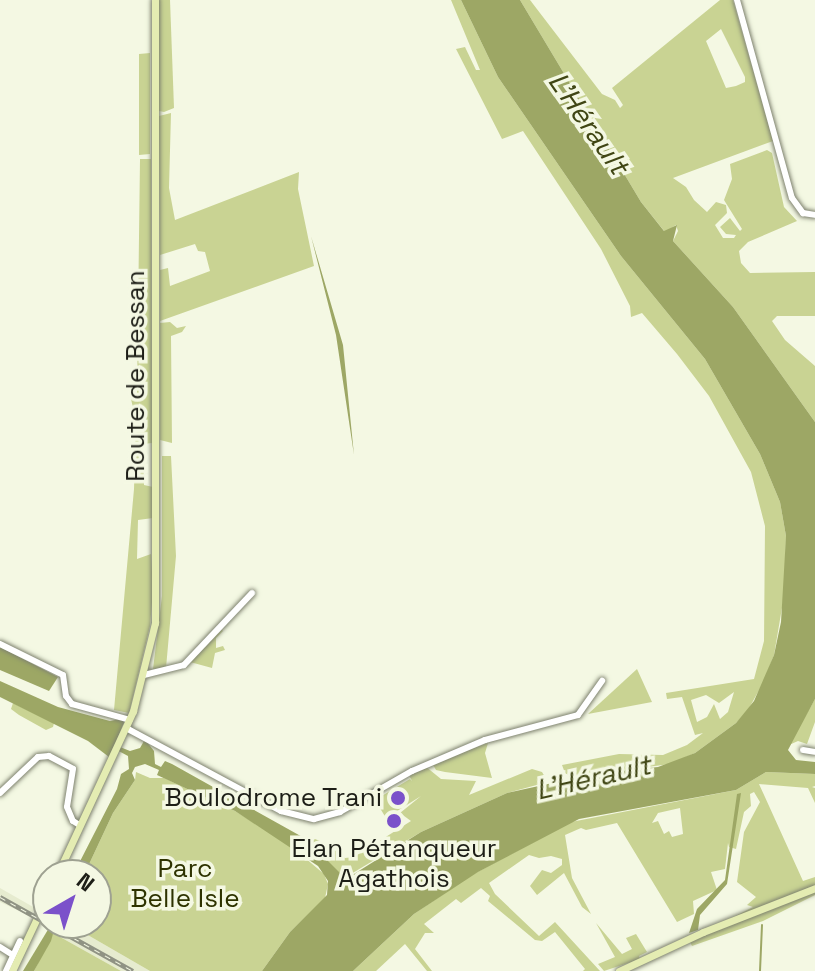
<!DOCTYPE html>
<html>
<head>
<meta charset="utf-8">
<style>
	body { margin:0 }
	#map { position:relative; width:815px; height:971px; overflow:hidden; background:#f4f8e3; font-family:"Space Grotesk",sans-serif }
	div>[style] { position:absolute }
	[style*='--x'] { left:calc(var(--x)*1px); top:calc(var(--y)*1px); width:calc(var(--w)*1px); rotate:calc(var(--a)*1deg) }
	.built>* { inset:0; background:#e6ebcf }
	.green>* { inset:0; background:#c9d393 }
	.water>* { inset:0; background:#9da765 }
	.stream>* { height:2px; margin:-1px; padding:0 1px; transform-origin:1px; border-radius:1px; background:#9da765 }
	.roads { filter:drop-shadow(0 0 2px #7e826f) drop-shadow(0 0 2px #7e826f) }
	.minor>* { height:6px; margin:-3px; padding:0 3px; transform-origin:3px; border-radius:3px; background:#fff }
	.major>* { height:7px; margin:-3.5px; padding:0 3.5px; transform-origin:3.5px; border-radius:3.5px; background:#e4ecb2 }
	.rail>* { height:5px; margin-top:-2.5px; transform-origin:0; background:repeating-linear-gradient(90deg,#f4f8e3 0 6px,#909384 0 12px); box-sizing:border-box; border-block:2px solid #909384 }
	.dots>* { width:22px; height:22px; translate:-50% -50%; box-sizing:border-box; border:4px solid #f4f8e3; border-radius:50% }
	span { translate:-50% -50%; white-space:nowrap; text-align:center; line-height:1.15; -webkit-text-stroke:7px #f4f8e3; paint-order:stroke }
	.street-label { font-size:26px; color:#1d1e17 }
	.poi-label { font-size:26px; color:#1d1e17 }
	.right { translate:-100% -50%; text-align:right }
	.park-label { font-size:26px; color:#2e3300 }
	.water-label { font-size:28px; color:#404614; font-style:italic }
	.north { position:absolute; left:32px; top:859px; width:80px; height:80px; box-sizing:border-box; background:#f4f8e3; border:2px solid #9ea191; border-radius:50%; rotate:39deg; font-size:22px; font-weight:700; line-height:32px; text-align:center; color:#1d1e17 }
	.north::after { content:''; display:block; margin:auto; width:28px; height:36px; background:#7b51ca; clip-path:polygon(50% 0,100% 100%,50% 72%,0 100%) }
</style>
</head>
<body>
<div id="map">
	<div class="built">
		<i style="clip-path:polygon(0 888px,35px 908px,30px 916px,0 902px)"></i>
		<i style="clip-path:polygon(56px 923px,67px 923px,150px 971px,121px 971px,53px 933px)"></i>
	</div>
	<div class="green">
		<i style="clip-path:polygon(159px 0,170px 0,174px 108px,164px 112px,159px 111px)"></i>
		<i style="clip-path:polygon(evenodd,451px 0,461px 0,498px 77px,621px 256px,705px 359px,760px 454px,780px 502px,786px 536px,785px 590px,774px 655px,763px 683px,748px 710px,736px 723px,695px 753px,670px 764px,572px 777px,565px 773px,562px 765px,619px 754px,663px 755px,687px 745px,703px 733px,695px 735px,682px 697px,667px 699px,666px 693px,754px 679px,764px 641px,765px 526px,751px 472px,709px 396px,677px 354px,642px 313px,631px 317px,630px 306px,601px 249px,523px 131px,502px 139px,456px 49px,465px 47px,476px 70px,480px 70px,451px 0,734px 692px,728px 712px,720px 719px,714px 704px,707px 717px,697px 722px,691px 700px,706px 695px,719px 703px,734px 692px)"></i>
		<i style="clip-path:polygon(evenodd,520px 0,530px 0,602px 94px,615px 100px,620px 108px,623px 105px,612px 88px,720px 0,733px 0,773px 141px,673px 178px,686px 187px,694px 200px,707px 212px,716px 202px,726px 205px,727px 213px,715px 225px,723px 238px,734px 238px,736px 235px,726px 234px,720px 227px,730px 218px,740px 231px,742px 229px,724px 200px,732px 179px,730px 164px,767px 150px,772px 153px,784px 207px,797px 221px,748px 242px,739px 251px,741px 263px,750px 273px,815px 272px,815px 316px,777px 316px,772px 321px,785px 340px,815px 366px,815px 422px,733px 307px,673px 241px,678px 231px,676px 225px,665px 232px,641px 202px,520px 0,721px 29px,745px 77px,745px 82px,736px 86px,726px 88px,706px 41px,721px 29px)"></i>
		<i style="clip-path:polygon(150px 53px,150px 154px,139px 155px,139px 54px)"></i>
		<i style="clip-path:polygon(171px 113px,169px 188px,175px 220px,299px 172px,298px 189px,314px 266px,160px 321px,160px 270px,168px 268px,170px 286px,210px 271px,205px 252px,198px 251px,195px 244px,160px 255px,159px 116px)"></i>
		<i style="clip-path:polygon(140px 159px,151px 159px,152px 443px,143px 444px,144px 485px,153px 487px,153px 518px,138px 520px,137px 559px,151px 554px,153px 590px,150px 626px,129px 713px,114px 710px,134px 489px,136px 421px,131px 399px,137px 393px)"></i>
		<i style="clip-path:polygon(170px 322px,177px 328px,186px 326px,182px 332px,171px 336px,172px 443px,160px 440px,160px 323px)"></i>
		<i style="clip-path:polygon(162px 456px,171px 456px,176px 556px,166px 668px,153px 669px,162px 596px)"></i>
		<i style="clip-path:polygon(221px 629px,223px 631px,216px 638px,216px 648px,223px 646px,225px 650px,215px 653px,212px 668px,190px 662px)"></i>
		<i style="clip-path:polygon(637px 669px,652px 702px,588px 714px)"></i>
		<i style="clip-path:polygon(815px 699px,815px 722px,807px 744px,798px 741px,789px 745px)"></i>
		<i style="clip-path:polygon(13px 703px,54px 723px,53px 727px,46px 730px,19px 715px,11px 709px)"></i>
		<i style="clip-path:polygon(488px 743px,485px 753px,492px 778px,445px 772px,436px 770px,432px 763px)"></i>
		<i style="clip-path:polygon(425px 766px,441px 779px,476px 781px,469px 795px,532px 769px,542px 772px,545px 777px,544px 783px,507px 793px,421px 832px,351px 874px,339px 875px,311px 842px,315px 839px,325px 843px,345px 858px,354px 857px,411px 821px,400px 813px,421px 796px,386px 818px,375px 800px,410px 779px,412px 781px,409px 775px)"></i>
		<i style="clip-path:polygon(136px 772px,150px 778px,164px 778px,235px 811px,291px 846px,324px 874px,328px 884px,325px 898px,290px 932px,262px 971px,150px 971px,67px 923px,96px 923px,96px 875px,84px 875px,113px 813px,135px 780px)"></i>
		<i style="clip-path:polygon(evenodd,766px 772px,815px 774px,815px 786px,812px 787px,815px 788px,815px 803px,808px 788px,759px 784px,803px 881px,815px 877px,815px 895px,763px 921px,692px 946px,689px 940px,753px 907px,747px 905px,756px 897px,737px 882px,744px 832px,760px 802px,754px 792px,750px 794px,751px 806px,744px 812px,736px 849px,729px 847px,728px 843px,725px 869px,711px 872px,717px 890px,693px 901px,694px 914px,677px 922px,617px 823px,586px 830px,581px 828px,565px 835px,572px 878px,591px 914px,582px 907px,564px 873px,537px 895px,530px 886px,542px 870px,551px 873px,562px 865px,562px 859px,551px 856px,539px 858px,529px 855px,489px 883px,495px 894px,539px 936px,555px 922px,600px 971px,583px 971px,585px 969px,555px 932px,542px 941px,535px 940px,488px 901px,490px 896px,481px 888px,461px 903px,456px 899px,424px 924px,434px 933px,425px 933px,415px 949px,432px 971px,427px 971px,405px 944px,376px 971px,353px 971px,414px 914px,470px 876px,571px 822px,736px 790px,766px 772px,680px 808px,683px 834px,672px 837px,669px 831px,664px 834px,658px 821px,652px 823px,658px 813px,680px 808px)"></i>
		<i style="clip-path:polygon(596px 923px,622px 954px,632px 949px,626px 938px,636px 934px,647px 952px,639px 956px,640px 959px,604px 971px,598px 964px,615px 957px)"></i>
		<i style="clip-path:polygon(53px 933px,121px 971px,34px 971px)"></i>
	</div>
	<div class="water">
		<i style="clip-path:polygon(461px 0,520px 0,641px 202px,664px 231px,677px 225px,673px 241px,733px 307px,815px 422px,815px 699px,788px 750px,796px 760px,815px 762px,815px 774px,766px 772px,736px 790px,579px 819px,478px 872px,414px 914px,353px 971px,262px 971px,290px 932px,327px 895px,328px 881px,318px 866px,235px 811px,157px 775px,159px 770px,145px 764px,135px 767px,132px 773px,135px 780px,113px 813px,84px 875px,73px 875px,117px 789px,121px 774px,129px 769px,128px 756px,113px 748px,109px 757px,88px 741px,0 697px,0 681px,58px 707px,110px 721px,120px 719px,124px 722px,115px 745px,130px 751px,140px 748px,144px 741px,147px 742px,154px 751px,155px 764px,161px 767px,165px 761px,172px 764px,306px 839px,346px 879px,421px 832px,507px 793px,598px 773px,658px 767px,695px 753px,736px 723px,754px 701px,774px 655px,781px 622px,786px 536px,780px 502px,760px 454px,705px 359px,621px 256px,498px 77px)"></i>
		<i style="clip-path:polygon(311px 236px,343px 345px,354px 455px,336px 335px)"></i>
		<i style="clip-path:polygon(0 647px,58px 677px,49px 691px,0 670px)"></i>
		<i style="clip-path:polygon(741px 793px,727px 884px,700px 915px,698px 930px,689px 933px,697px 909px,725px 880px,737px 794px)"></i>
		<i style="clip-path:polygon(52px 923px,56px 923px,51px 941px,34px 971px,23px 971px)"></i>
	</div>
	<div class="stream">
		<i style="--x:760;--y:971;--w:46;--a:-87.5"></i>
	</div>
	<div class="roads">
		<div class="minor">
			<i style="--x:737;--y:0;--w:205;--a:74.5"></i>
			<i style="--x:792;--y:198;--w:19;--a:54"></i>
			<i style="--x:803;--y:213;--w:12;--a:9"></i>
			<i style="--x:0;--y:644;--w:70;--a:26.2"></i>
			<i style="--x:63;--y:675;--w:21;--a:82"></i>
			<i style="--x:66;--y:696;--w:10;--a:53"></i>
			<i style="--x:72;--y:704;--w:60;--a:15.4"></i>
			<i style="--x:144;--y:675;--w:41;--a:-14"></i>
			<i style="--x:184;--y:665;--w:99;--a:-46.6"></i>
			<i style="--x:126;--y:728;--w:176;--a:28.2"></i>
			<i style="--x:281;--y:811;--w:34;--a:14"></i>
			<i style="--x:314;--y:819;--w:27;--a:-15"></i>
			<i style="--x:340;--y:812;--w:83;--a:-29.7"></i>
			<i style="--x:412;--y:771;--w:79;--a:-23"></i>
			<i style="--x:485;--y:740;--w:96;--a:-15"></i>
			<i style="--x:578;--y:715;--w:42;--a:-54.8"></i>
			<i style="--x:803;--y:750;--w:12;--a:9"></i>
			<i style="--x:0;--y:793;--w:52;--a:-43.5"></i>
			<i style="--x:38;--y:757;--w:11;--a:-5"></i>
			<i style="--x:49;--y:756;--w:27;--a:28"></i>
			<i style="--x:73;--y:769;--w:38;--a:99"></i>
			<i style="--x:67;--y:807;--w:15;--a:67"></i>
			<i style="--x:73;--y:821;--w:9;--a:32"></i>
			<i style="--x:0;--y:947;--w:15;--a:32"></i>
			<i style="--x:6;--y:971;--w:33;--a:-65"></i>
		</div>
		<div class="major">
			<i style="--x:57;--y:875;--w:181;--a:-65.1"></i>
			<i style="--x:133;--y:711;--w:91;--a:-76"></i>
			<i style="--x:155;--y:623;--w:623;--a:-90"></i>
			<i style="--x:12;--y:971;--w:84;--a:-64.7"></i>
			<i style="--x:619;--y:971;--w:93;--a:-24.9"></i>
			<i style="--x:703;--y:932;--w:120;--a:-21.4"></i>
		</div>
	</div>
	<div class="rail">
		<i style="--x:0;--y:897;--w:152;--a:29.1"></i>
	</div>
	<div class="dots">
		<i style="left:398px;top:798px;background:#7b51ca"></i>
		<i style="left:394px;top:821px;background:#7b51ca"></i>
	</div>
	<div class="street-label">
		<span style="left:136px;top:376px;rotate:-90deg">Route de Bessan</span>
	</div>
	<div class="poi-label">
		<span class="right" style="left:382px;top:798px">Boulodrome Trani</span>
		<span style="left:394px;top:864px">Elan Pétanqueur<br>Agathois</span>
	</div>
	<div class="park-label">
		<span style="left:185px;top:884px">Parc<br>Belle Isle</span>
	</div>
	<div class="water-label">
		<span style="left:589px;top:123px;rotate:55deg">L'Hérault</span>
		<span style="left:593px;top:777px;rotate:-13deg">L'Hérault</span>
	</div>
	<div class="north">N</div>
</div>
</body>
</html>
